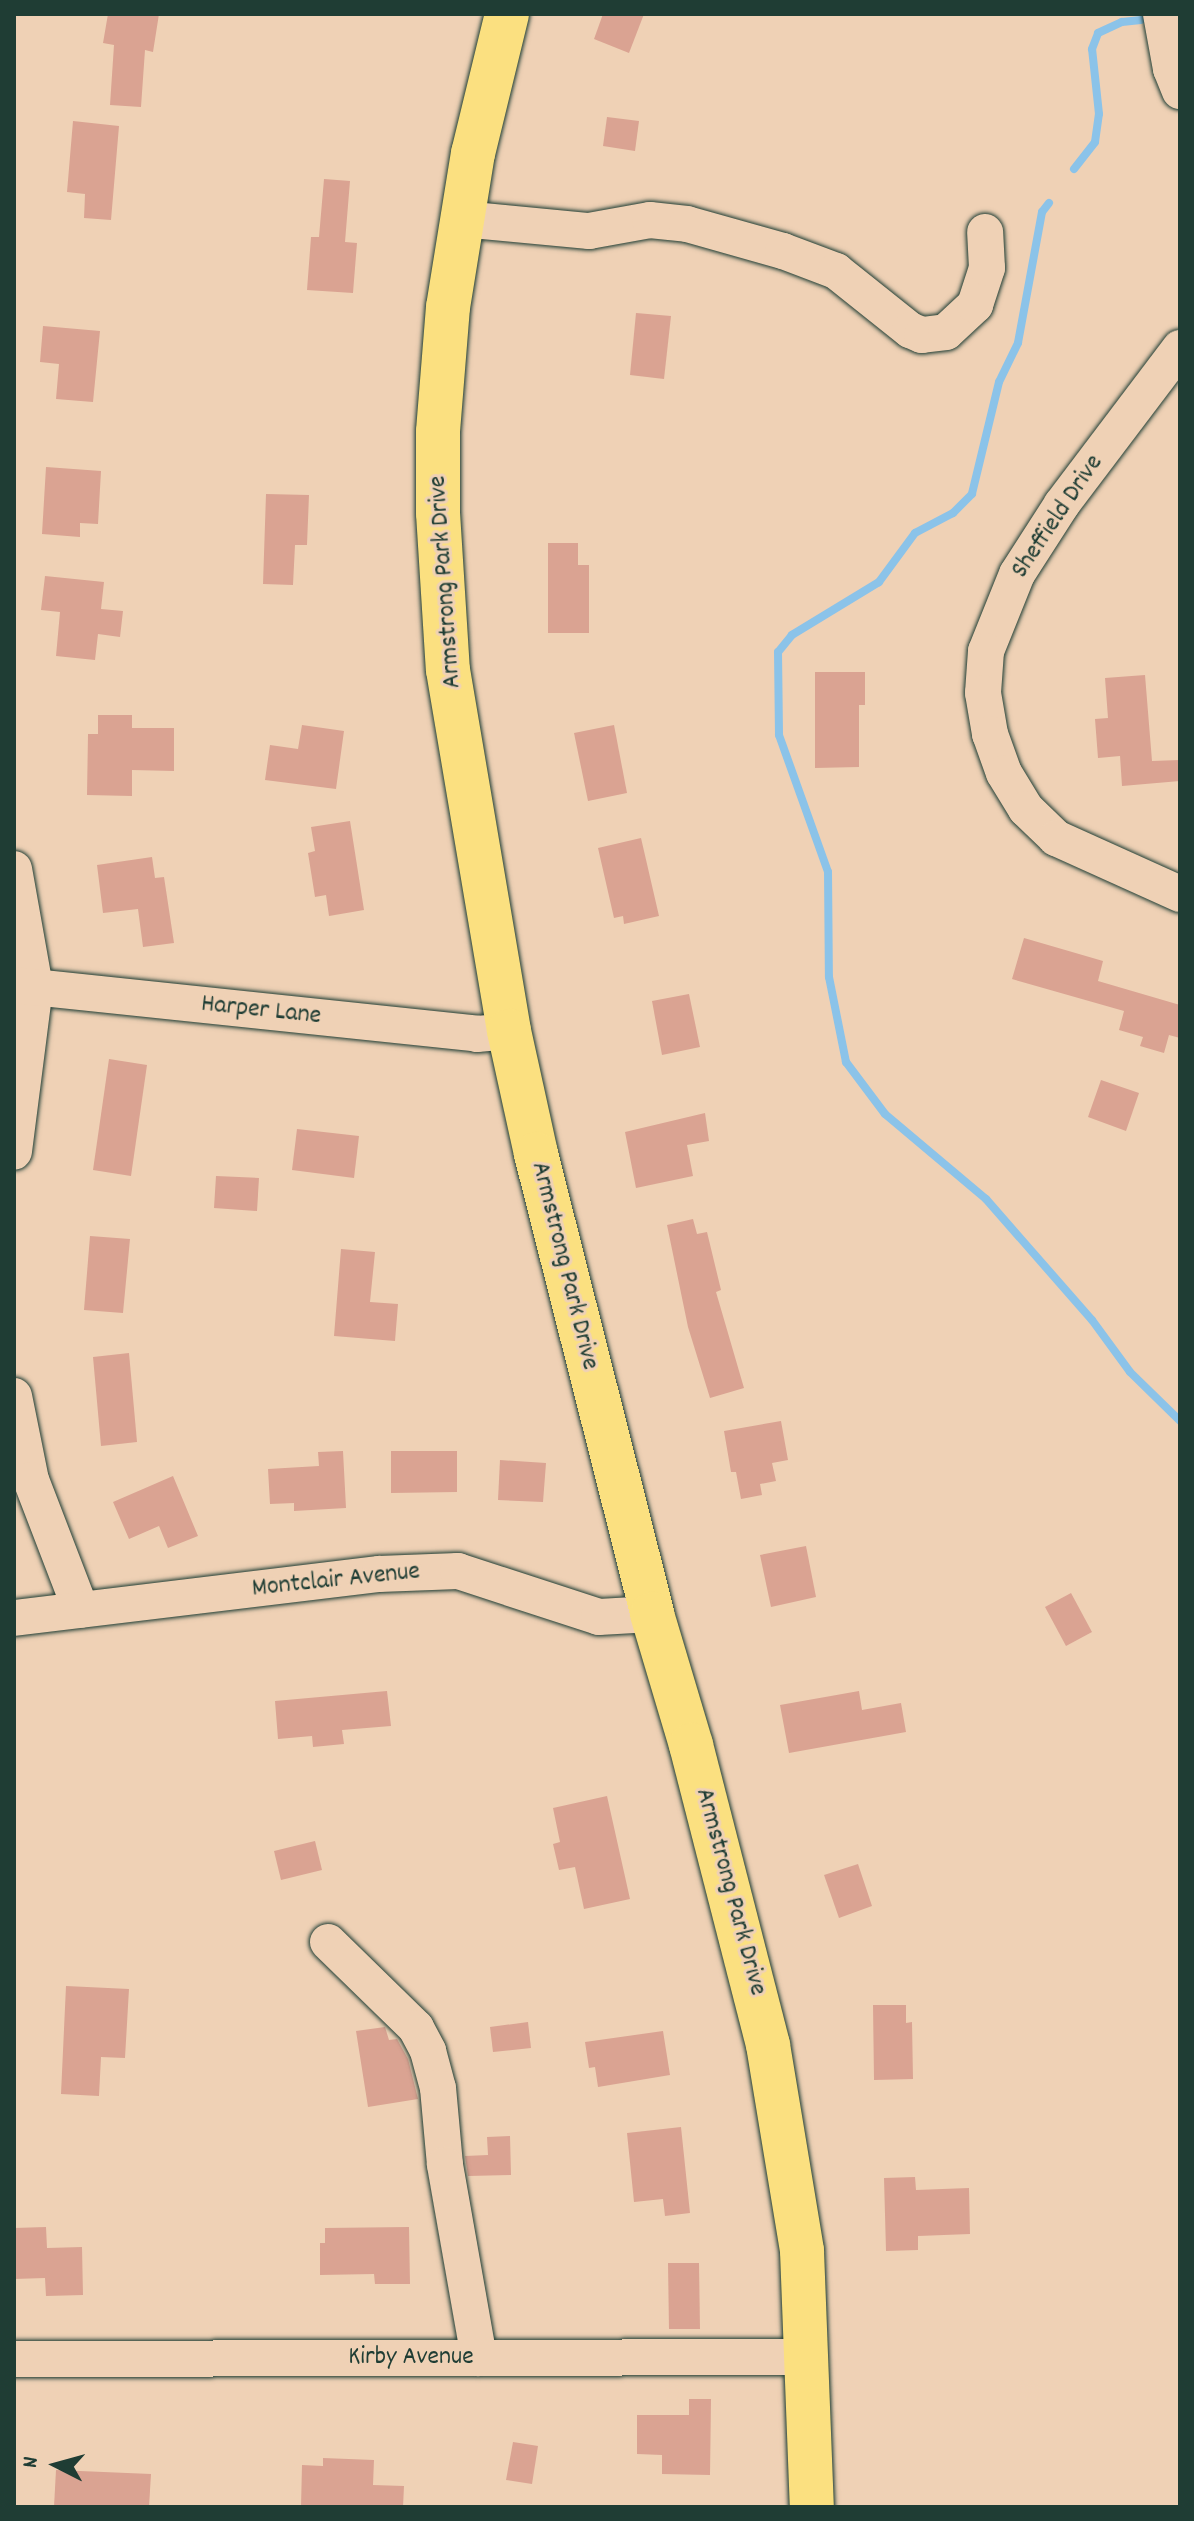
<!DOCTYPE html>
<html>
<head>
<meta charset="utf-8">
<style>
	body { margin:0 }
	#map { position:relative; width:1194px; height:2521px; overflow:hidden; background:#efd1b5; font-family:Dekko,sans-serif }
	div>[style] { position:absolute }
	[style*='--x'] { left:calc(var(--x)*1px); top:calc(var(--y)*1px); width:calc(var(--w)*1px); rotate:calc(var(--a)*1deg) }
	.stream>* { height:8px; margin:-4px; padding:0 4px; transform-origin:4px; border-radius:4px; background:#8bc3e9 }
	.building>* { inset:0; background:#daa392 }
	.roads { filter:drop-shadow(0 0 2px #1f3d34) drop-shadow(0 0 2px #1f3d34) }
	.minor>* { height:36px; margin:-18px; padding:0 18px; transform-origin:18px; border-radius:18px; background:#efd1b5 }
	.major>* { height:44px; margin:-22px; padding:0 22px; transform-origin:22px; border-radius:22px; background:#fbe080 }
	span { translate:-50% -50%; white-space:nowrap; text-align:center; line-height:1.15; -webkit-text-stroke:6px #efd1b5; paint-order:stroke }
	.street-label { font-size:26px; color:#1f3d34 }
	.frame { position:absolute; inset:0; border:16px solid #1f3d34; pointer-events:none }
	.north { position:absolute; left:16px; top:2425px; width:80px; height:80px; -webkit-text-stroke:6px #efd1b5; paint-order:stroke; rotate:276deg; font-size:22px; font-weight:700; line-height:32px; text-align:center; color:#1f3d34 }
	.north::after { content:''; display:block; margin:auto; width:28px; height:36px; background:#1f3d34; clip-path:polygon(50% 0,100% 100%,50% 72%,0 100%) }
</style>
</head>
<body>
<div id="map">
	<div class="stream">
		<i style="--x:1074;--y:169;--w:34;--a:-52"></i>
		<i style="--x:1095;--y:142;--w:28;--a:-82"></i>
		<i style="--x:1099;--y:114;--w:65;--a:-96.1"></i>
		<i style="--x:1092;--y:49;--w:17;--a:-69"></i>
		<i style="--x:1098;--y:33;--w:26;--a:-25"></i>
		<i style="--x:1122;--y:22;--w:19;--a:-6"></i>
		<i style="--x:1049;--y:203;--w:11;--a:128"></i>
		<i style="--x:1042;--y:212;--w:133;--a:100.4"></i>
		<i style="--x:1018;--y:343;--w:43;--a:116"></i>
		<i style="--x:999;--y:382;--w:115;--a:103.6"></i>
		<i style="--x:972;--y:494;--w:27;--a:135"></i>
		<i style="--x:953;--y:513;--w:43;--a:152.2"></i>
		<i style="--x:915;--y:533;--w:61;--a:126.3"></i>
		<i style="--x:879;--y:582;--w:102;--a:148.7"></i>
		<i style="--x:792;--y:635;--w:22;--a:129"></i>
		<i style="--x:778;--y:652;--w:83;--a:89.3"></i>
		<i style="--x:779;--y:735;--w:145;--a:70.3"></i>
		<i style="--x:828;--y:872;--w:105;--a:89.5"></i>
		<i style="--x:829;--y:977;--w:87;--a:78.7"></i>
		<i style="--x:846;--y:1062;--w:65;--a:53.1"></i>
		<i style="--x:885;--y:1114;--w:132;--a:40.1"></i>
		<i style="--x:986;--y:1199;--w:161;--a:48.8"></i>
		<i style="--x:1092;--y:1320;--w:64;--a:53.8"></i>
		<i style="--x:1130;--y:1372;--w:70;--a:44.4"></i>
	</div>
	<div class="building">
		<i style="clip-path:polygon(108px 14px,159px 14px,153px 52px,145px 50px,141px 107px,110px 105px,114px 45px,103px 43px)"></i>
		<i style="clip-path:polygon(603px 14px,644px 14px,629px 53px,594px 39px)"></i>
		<i style="clip-path:polygon(607px 117px,639px 121px,635px 151px,603px 146px)"></i>
		<i style="clip-path:polygon(73px 121px,119px 126px,111px 220px,84px 218px,85px 194px,67px 192px)"></i>
		<i style="clip-path:polygon(324px 179px,350px 181px,345px 242px,357px 243px,353px 293px,307px 290px,311px 237px,319px 237px)"></i>
		<i style="clip-path:polygon(636px 313px,671px 316px,664px 379px,630px 375px)"></i>
		<i style="clip-path:polygon(43px 326px,100px 331px,93px 402px,56px 399px,59px 364px,40px 362px)"></i>
		<i style="clip-path:polygon(46px 467px,101px 471px,98px 524px,80px 523px,80px 537px,42px 534px)"></i>
		<i style="clip-path:polygon(266px 494px,309px 495px,307px 545px,295px 545px,293px 585px,263px 584px)"></i>
		<i style="clip-path:polygon(548px 543px,578px 543px,578px 565px,589px 565px,589px 633px,548px 633px)"></i>
		<i style="clip-path:polygon(45px 576px,104px 582px,101px 609px,123px 611px,120px 637px,98px 634px,95px 660px,56px 656px,60px 612px,41px 610px)"></i>
		<i style="clip-path:polygon(815px 672px,865px 672px,865px 705px,859px 705px,859px 767px,815px 768px)"></i>
		<i style="clip-path:polygon(1145px 675px,1152px 761px,1180px 760px,1180px 781px,1122px 786px,1120px 756px,1098px 758px,1095px 719px,1108px 718px,1105px 678px)"></i>
		<i style="clip-path:polygon(98px 715px,132px 715px,132px 728px,174px 728px,174px 771px,132px 770px,132px 796px,87px 795px,88px 734px,98px 734px)"></i>
		<i style="clip-path:polygon(302px 725px,344px 731px,336px 789px,265px 780px,270px 745px,298px 749px)"></i>
		<i style="clip-path:polygon(614px 725px,627px 793px,588px 801px,574px 733px)"></i>
		<i style="clip-path:polygon(350px 821px,364px 910px,329px 916px,326px 895px,315px 897px,308px 853px,315px 851px,311px 827px)"></i>
		<i style="clip-path:polygon(641px 838px,659px 916px,624px 924px,623px 916px,614px 918px,598px 848px)"></i>
		<i style="clip-path:polygon(152px 857px,155px 878px,164px 877px,174px 943px,143px 947px,138px 909px,103px 913px,97px 865px)"></i>
		<i style="clip-path:polygon(1024px 938px,1103px 961px,1098px 981px,1180px 1005px,1180px 1038px,1169px 1035px,1164px 1053px,1140px 1046px,1143px 1037px,1119px 1030px,1124px 1011px,1012px 979px)"></i>
		<i style="clip-path:polygon(689px 994px,700px 1047px,662px 1055px,652px 1001px)"></i>
		<i style="clip-path:polygon(109px 1059px,147px 1065px,131px 1176px,93px 1170px)"></i>
		<i style="clip-path:polygon(1101px 1080px,1139px 1093px,1126px 1131px,1088px 1117px)"></i>
		<i style="clip-path:polygon(705px 1113px,709px 1141px,687px 1145px,693px 1176px,636px 1188px,625px 1132px)"></i>
		<i style="clip-path:polygon(297px 1129px,359px 1136px,354px 1178px,292px 1170px)"></i>
		<i style="clip-path:polygon(216px 1176px,259px 1178px,257px 1211px,214px 1208px)"></i>
		<i style="clip-path:polygon(693px 1219px,697px 1234px,707px 1232px,721px 1290px,716px 1292px,744px 1388px,710px 1398px,688px 1327px,667px 1225px)"></i>
		<i style="clip-path:polygon(90px 1236px,130px 1239px,123px 1313px,84px 1310px)"></i>
		<i style="clip-path:polygon(341px 1249px,375px 1252px,370px 1302px,398px 1304px,395px 1341px,334px 1336px)"></i>
		<i style="clip-path:polygon(129px 1353px,137px 1442px,101px 1446px,93px 1357px)"></i>
		<i style="clip-path:polygon(781px 1421px,788px 1460px,772px 1463px,776px 1481px,760px 1484px,762px 1495px,741px 1499px,736px 1472px,731px 1472px,724px 1431px)"></i>
		<i style="clip-path:polygon(343px 1451px,346px 1508px,294px 1511px,294px 1503px,270px 1504px,268px 1469px,319px 1466px,318px 1452px)"></i>
		<i style="clip-path:polygon(391px 1451px,457px 1451px,457px 1492px,391px 1493px)"></i>
		<i style="clip-path:polygon(500px 1460px,546px 1463px,543px 1502px,498px 1500px)"></i>
		<i style="clip-path:polygon(173px 1476px,198px 1536px,168px 1548px,159px 1526px,129px 1539px,113px 1502px)"></i>
		<i style="clip-path:polygon(806px 1546px,816px 1597px,771px 1607px,760px 1555px)"></i>
		<i style="clip-path:polygon(1071px 1593px,1092px 1632px,1066px 1646px,1045px 1607px)"></i>
		<i style="clip-path:polygon(387px 1691px,391px 1726px,342px 1730px,344px 1744px,313px 1747px,312px 1736px,278px 1739px,275px 1701px)"></i>
		<i style="clip-path:polygon(859px 1691px,862px 1710px,901px 1703px,906px 1732px,789px 1753px,780px 1705px)"></i>
		<i style="clip-path:polygon(607px 1796px,630px 1899px,584px 1909px,575px 1867px,559px 1870px,553px 1844px,560px 1842px,553px 1808px)"></i>
		<i style="clip-path:polygon(315px 1841px,322px 1870px,281px 1880px,274px 1851px)"></i>
		<i style="clip-path:polygon(858px 1864px,872px 1906px,839px 1918px,824px 1875px)"></i>
		<i style="clip-path:polygon(66px 1986px,129px 1989px,125px 2058px,101px 2057px,99px 2096px,61px 2094px)"></i>
		<i style="clip-path:polygon(873px 2005px,906px 2005px,906px 2023px,912px 2022px,913px 2079px,874px 2080px)"></i>
		<i style="clip-path:polygon(528px 2022px,531px 2048px,493px 2052px,490px 2027px)"></i>
		<i style="clip-path:polygon(385px 2027px,389px 2040px,397px 2039px,408px 2059px,418px 2099px,368px 2107px,356px 2031px)"></i>
		<i style="clip-path:polygon(663px 2031px,670px 2075px,598px 2087px,595px 2067px,589px 2068px,585px 2042px)"></i>
		<i style="clip-path:polygon(681px 2127px,690px 2213px,665px 2216px,663px 2199px,634px 2202px,627px 2133px)"></i>
		<i style="clip-path:polygon(510px 2136px,511px 2175px,468px 2176px,465px 2156px,488px 2155px,487px 2137px)"></i>
		<i style="clip-path:polygon(915px 2177px,916px 2190px,969px 2188px,970px 2234px,918px 2236px,918px 2250px,886px 2251px,884px 2178px)"></i>
		<i style="clip-path:polygon(46px 2227px,47px 2248px,82px 2247px,83px 2295px,46px 2296px,45px 2278px,14px 2279px,14px 2228px)"></i>
		<i style="clip-path:polygon(409px 2227px,410px 2284px,375px 2284px,374px 2274px,320px 2275px,320px 2243px,325px 2243px,325px 2228px)"></i>
		<i style="clip-path:polygon(668px 2263px,699px 2263px,700px 2329px,669px 2329px)"></i>
		<i style="clip-path:polygon(689px 2399px,711px 2399px,710px 2475px,662px 2474px,662px 2455px,637px 2454px,637px 2415px,689px 2415px)"></i>
		<i style="clip-path:polygon(513px 2442px,538px 2446px,532px 2484px,506px 2480px)"></i>
		<i style="clip-path:polygon(323px 2458px,374px 2460px,373px 2485px,404px 2486px,403px 2507px,301px 2507px,302px 2465px,323px 2466px)"></i>
		<i style="clip-path:polygon(56px 2470px,151px 2474px,149px 2507px,54px 2507px)"></i>
	</div>
	<div class="roads">
		<div class="minor">
			<i style="--x:1161;--y:14;--w:56;--a:79.7"></i>
			<i style="--x:1171;--y:69;--w:24;--a:68"></i>
			<i style="--x:462;--y:219;--w:128;--a:5.4"></i>
			<i style="--x:589;--y:231;--w:62;--a:-10.2"></i>
			<i style="--x:650;--y:220;--w:37;--a:6"></i>
			<i style="--x:687;--y:224;--w:100;--a:15.7"></i>
			<i style="--x:783;--y:251;--w:57;--a:20.7"></i>
			<i style="--x:836;--y:271;--w:95;--a:38.6"></i>
			<i style="--x:910;--y:330;--w:13;--a:23"></i>
			<i style="--x:922;--y:335;--w:24;--a:-7"></i>
			<i style="--x:946;--y:332;--w:40;--a:-43"></i>
			<i style="--x:975;--y:305;--w:39;--a:-72"></i>
			<i style="--x:987;--y:268;--w:36;--a:-93"></i>
			<i style="--x:1180;--y:348;--w:196;--a:127.1"></i>
			<i style="--x:1062;--y:504;--w:83;--a:122.7"></i>
			<i style="--x:1017;--y:574;--w:83;--a:111.9"></i>
			<i style="--x:986;--y:651;--w:42;--a:94.1"></i>
			<i style="--x:983;--y:693;--w:42;--a:80.3"></i>
			<i style="--x:990;--y:734;--w:41;--a:70.3"></i>
			<i style="--x:1004;--y:773;--w:42;--a:58.6"></i>
			<i style="--x:1026;--y:809;--w:42;--a:44"></i>
			<i style="--x:1056;--y:838;--w:136;--a:24.3"></i>
			<i style="--x:14;--y:869;--w:120;--a:79.9"></i>
			<i style="--x:35;--y:987;--w:166;--a:97.3"></i>
			<i style="--x:14;--y:985;--w:466;--a:6"></i>
			<i style="--x:477;--y:1034;--w:32;--a:-5"></i>
			<i style="--x:14;--y:1396;--w:86;--a:78.6"></i>
			<i style="--x:31;--y:1480;--w:139;--a:69"></i>
			<i style="--x:14;--y:1618;--w:368;--a:-6.9"></i>
			<i style="--x:379;--y:1574;--w:79;--a:-2.2"></i>
			<i style="--x:458;--y:1571;--w:148;--a:18.1"></i>
			<i style="--x:599;--y:1617;--w:53;--a:-3.2"></i>
			<i style="--x:328;--y:1942;--w:123;--a:44.3"></i>
			<i style="--x:416;--y:2028;--w:26;--a:62"></i>
			<i style="--x:428;--y:2051;--w:38;--a:75"></i>
			<i style="--x:438;--y:2088;--w:77;--a:84.8"></i>
			<i style="--x:445;--y:2165;--w:196;--a:80"></i>
			<i style="--x:14;--y:2359;--w:795;--a:-0.14"></i>
		</div>
		<div class="major">
			<i style="--x:507;--y:14;--w:143;--a:103.7"></i>
			<i style="--x:473;--y:153;--w:156;--a:99.2"></i>
			<i style="--x:448;--y:307;--w:125;--a:94.6"></i>
			<i style="--x:438;--y:432;--w:81;--a:90"></i>
			<i style="--x:438;--y:513;--w:157;--a:86.4"></i>
			<i style="--x:448;--y:670;--w:366;--a:80.4"></i>
			<i style="--x:509;--y:1031;--w:126;--a:77.6"></i>
			<i style="--x:536;--y:1154;--w:474;--a:75.8"></i>
			<i style="--x:652;--y:1614;--w:137;--a:73.4"></i>
			<i style="--x:691;--y:1745;--w:310;--a:75.6"></i>
			<i style="--x:768;--y:2045;--w:209;--a:80.6"></i>
			<i style="--x:802;--y:2251;--w:256;--a:87.8"></i>
		</div>
	</div>
	<div class="street-label">
		<span style="left:1058px;top:517px;rotate:-56deg">Sheffield Drive</span>
		<span style="left:446px;top:582px;rotate:-94deg">Armstrong Park Drive</span>
		<span style="left:261px;top:1011px;rotate:6deg">Harper Lane</span>
		<span style="left:564px;top:1266px;rotate:76deg">Armstrong Park Drive</span>
		<span style="left:336px;top:1581px;rotate:-6deg">Montclair Avenue</span>
		<span style="left:730px;top:1892px;rotate:75deg">Armstrong Park Drive</span>
		<span style="left:411px;top:2358px">Kirby Avenue</span>
	</div>
	<div class="frame"></div>
	<div class="north">N</div>
</div>
</body>
</html>
